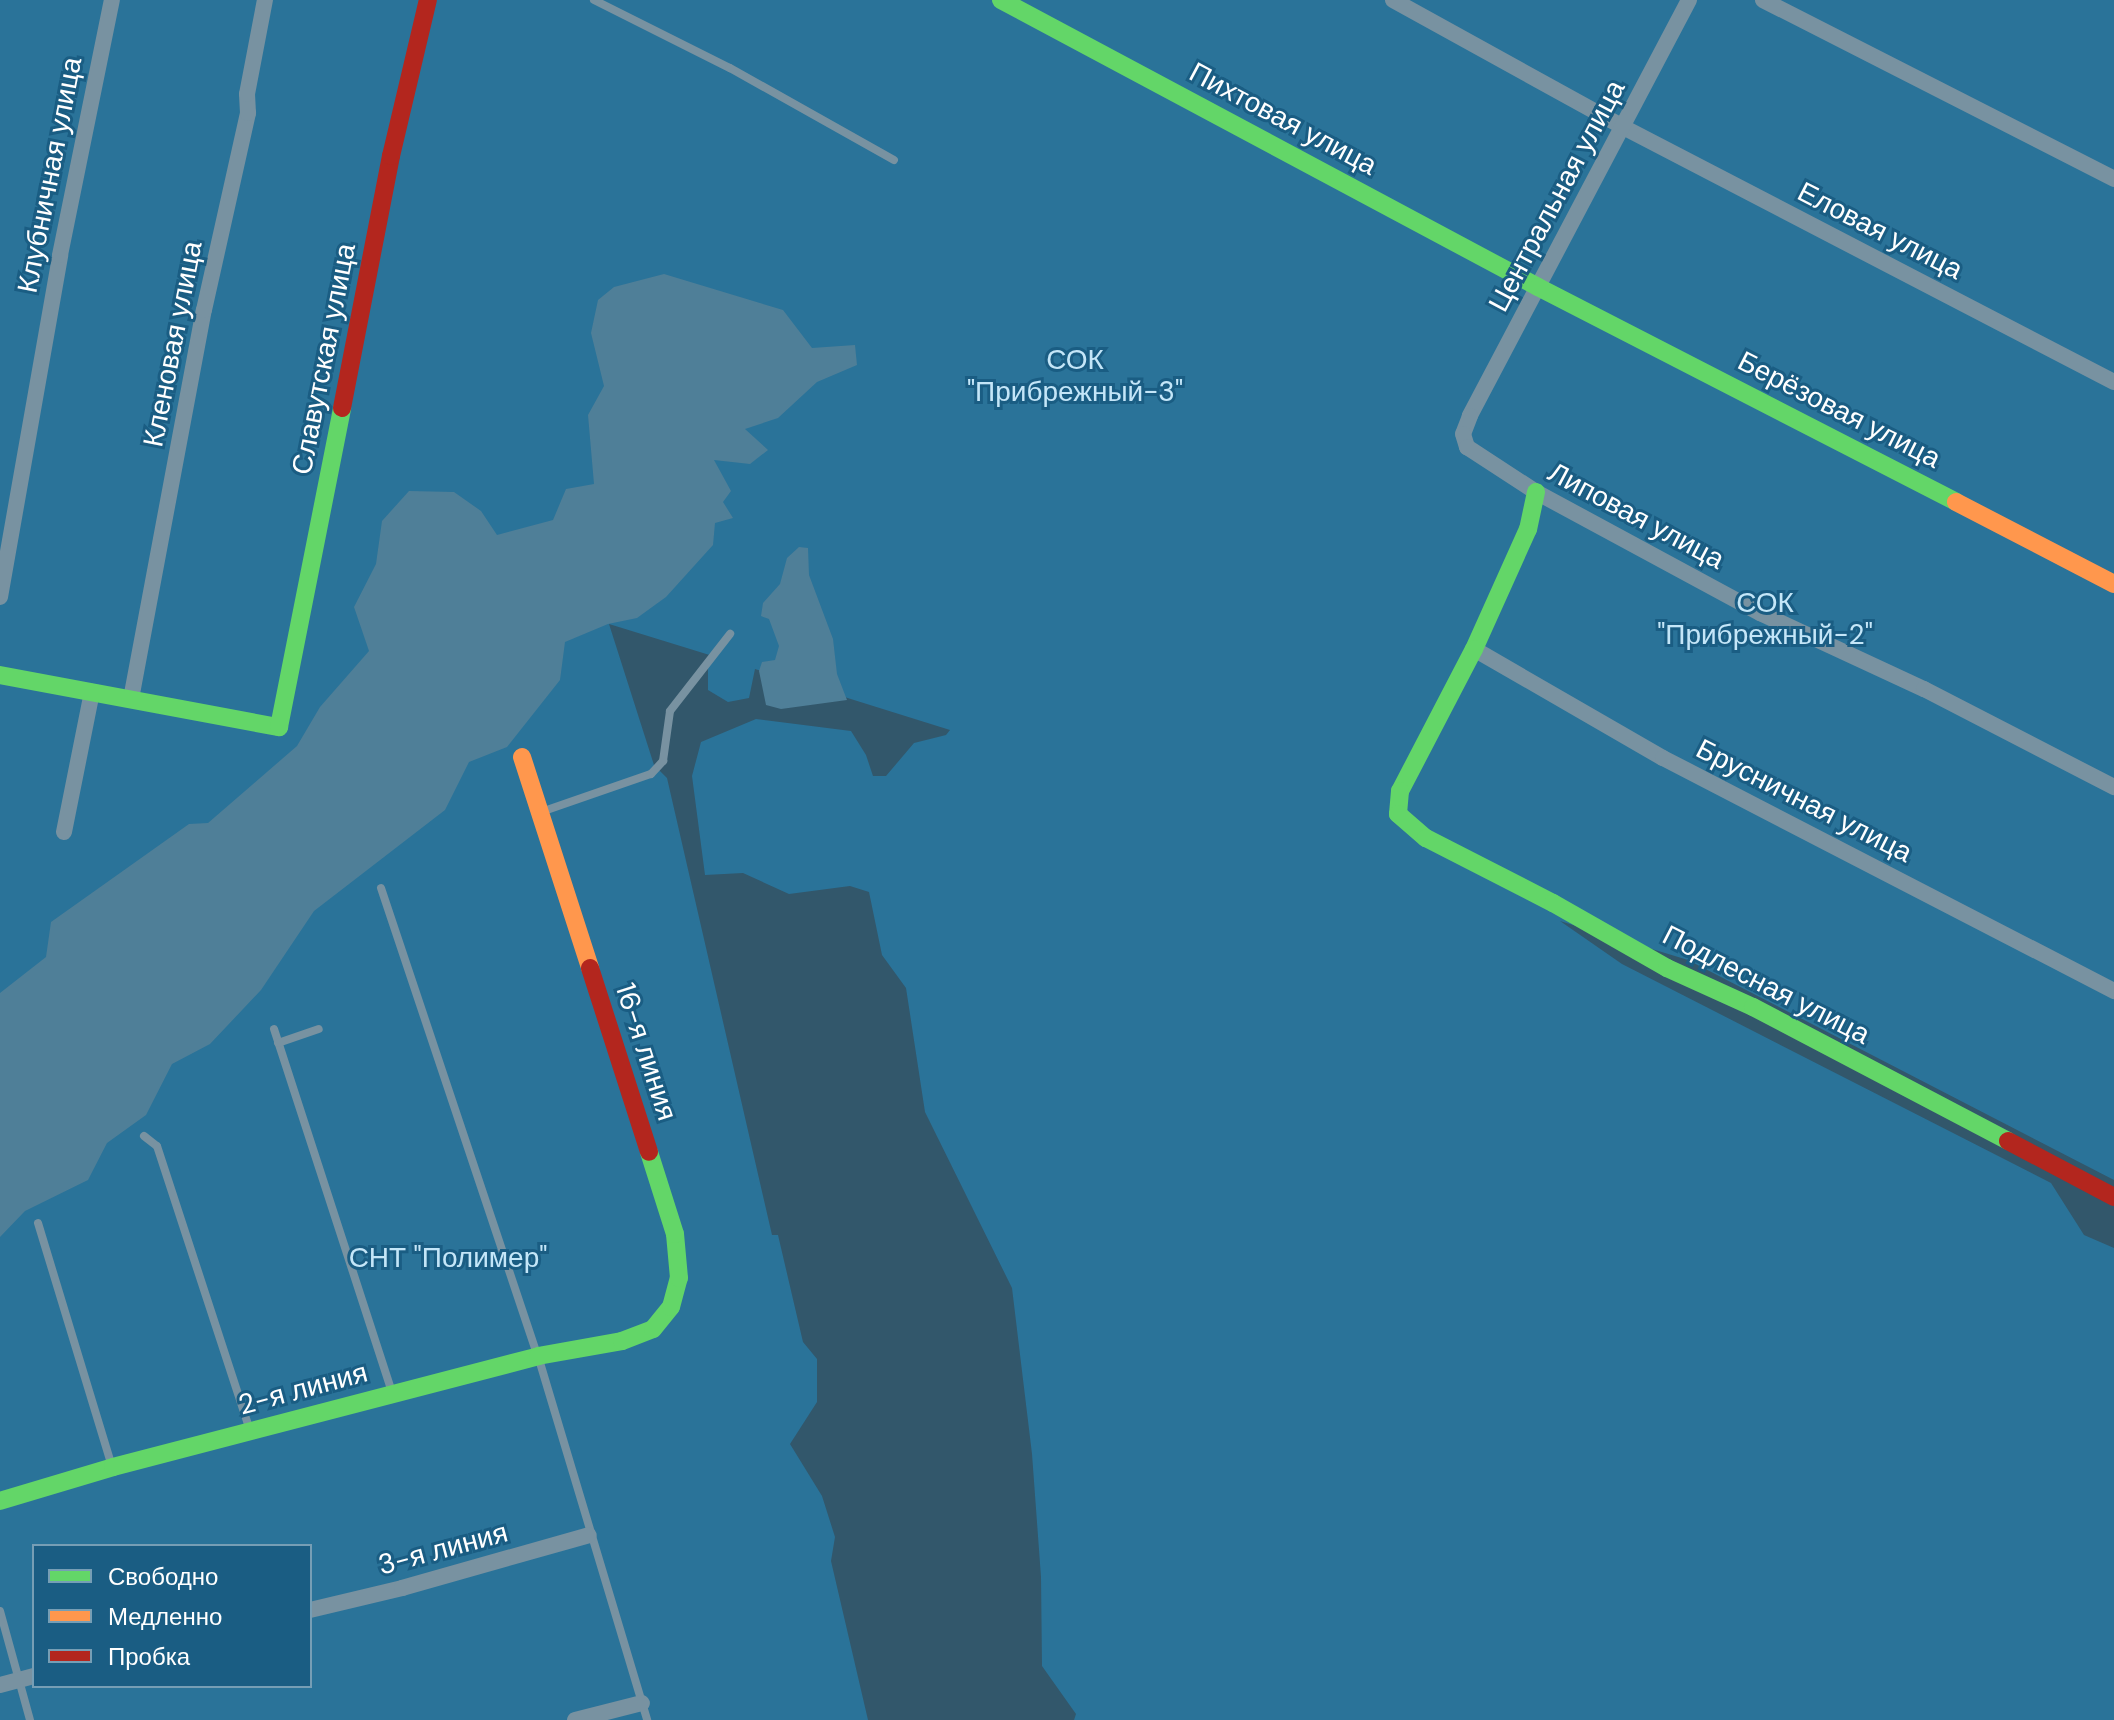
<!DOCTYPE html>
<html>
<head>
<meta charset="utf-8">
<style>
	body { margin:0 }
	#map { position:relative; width:2114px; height:1720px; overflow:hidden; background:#32576b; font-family:"DM Sans",sans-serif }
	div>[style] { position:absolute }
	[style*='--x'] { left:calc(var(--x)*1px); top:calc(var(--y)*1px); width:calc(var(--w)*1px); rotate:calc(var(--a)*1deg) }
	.green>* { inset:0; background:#2a7399 }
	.water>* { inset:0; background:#4f7f98 }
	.lane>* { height:8px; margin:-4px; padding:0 4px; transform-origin:4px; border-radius:4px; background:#7892a1 }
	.street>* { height:16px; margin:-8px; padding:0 8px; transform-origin:8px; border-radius:8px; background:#7892a1 }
	.fast>* { height:18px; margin:-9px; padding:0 9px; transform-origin:9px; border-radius:9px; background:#63d668 }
	.slow>* { height:18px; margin:-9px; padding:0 9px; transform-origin:9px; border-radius:9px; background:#ff974d }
	.jam>* { height:18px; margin:-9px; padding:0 9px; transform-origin:9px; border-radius:9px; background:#b3261e }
	span { translate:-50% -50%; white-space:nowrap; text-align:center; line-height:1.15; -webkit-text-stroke:6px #1a5d83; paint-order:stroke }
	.street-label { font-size:28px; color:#fff }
	.park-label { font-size:28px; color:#c4e6f8 }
	.legend { position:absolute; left:32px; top:1544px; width:280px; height:144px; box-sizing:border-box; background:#1a5d83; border:2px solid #769eb5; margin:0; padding:10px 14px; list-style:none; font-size:24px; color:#fff }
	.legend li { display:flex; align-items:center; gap:16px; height:40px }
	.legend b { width:40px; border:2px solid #769eb5 }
</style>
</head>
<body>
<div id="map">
	<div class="green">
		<i style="clip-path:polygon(evenodd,0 0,2114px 0,2114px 1180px,1688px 960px,1560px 921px,1622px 964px,2051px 1183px,2084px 1235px,2114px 1248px,2114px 1720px,1074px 1720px,1076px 1714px,1042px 1666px,1041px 1577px,1032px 1454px,1012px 1288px,925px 1112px,906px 988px,882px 955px,869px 892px,850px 886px,789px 894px,743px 873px,705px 875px,692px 776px,701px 742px,756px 719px,851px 731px,866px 755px,873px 776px,886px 776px,914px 743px,946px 735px,950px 730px,755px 669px,749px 698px,728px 702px,708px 690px,708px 666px,716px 657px,609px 624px,654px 765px,667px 778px,772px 1235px,778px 1235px,803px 1342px,817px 1359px,817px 1402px,790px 1444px,822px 1496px,835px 1537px,831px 1561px,868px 1720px,0 1720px,0 0,34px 1546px,310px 1546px,310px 1686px,34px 1686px,34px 1546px)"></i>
	</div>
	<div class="water">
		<i style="clip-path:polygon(664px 274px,783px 310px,812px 348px,855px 345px,857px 365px,817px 382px,778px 418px,745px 429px,768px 450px,750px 464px,714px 460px,731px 491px,723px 502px,733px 518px,715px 523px,713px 545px,666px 597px,637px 618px,608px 624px,565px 642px,560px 680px,507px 747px,469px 762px,445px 810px,314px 911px,261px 990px,210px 1044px,172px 1064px,146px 1115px,107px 1143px,88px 1180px,25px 1211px,0 1237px,0 993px,46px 957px,51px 922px,189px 824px,208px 823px,297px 746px,320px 707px,369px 651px,354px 607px,376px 564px,382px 521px,409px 491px,454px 492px,481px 511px,497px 535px,553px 520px,566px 489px,594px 484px,588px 415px,604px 386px,591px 333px,598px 300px,614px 287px)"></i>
		<i style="clip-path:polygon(799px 547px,808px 548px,809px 575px,833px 639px,837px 674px,847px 700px,781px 709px,766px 705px,759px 671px,762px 662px,775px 660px,779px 646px,769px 619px,761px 616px,763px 603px,780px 584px,787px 558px)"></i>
	</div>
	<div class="lane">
		<i style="--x:594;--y:0;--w:152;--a:26.6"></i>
		<i style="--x:730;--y:68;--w:188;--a:29.3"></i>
		<i style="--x:541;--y:812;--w:116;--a:-19.1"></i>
		<i style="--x:651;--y:774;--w:18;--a:-47"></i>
		<i style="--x:663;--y:761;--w:50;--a:-82"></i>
		<i style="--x:670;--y:711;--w:98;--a:-52.1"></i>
		<i style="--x:381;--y:888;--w:494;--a:71.5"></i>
		<i style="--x:538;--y:1356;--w:380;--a:73.3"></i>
		<i style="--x:274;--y:1029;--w:379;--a:72"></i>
		<i style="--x:278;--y:1043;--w:43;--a:-18.9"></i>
		<i style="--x:144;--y:1136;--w:16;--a:38"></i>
		<i style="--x:157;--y:1146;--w:296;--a:71.9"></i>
		<i style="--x:38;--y:1223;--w:251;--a:73.1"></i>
		<i style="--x:0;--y:1611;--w:113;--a:74.6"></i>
	</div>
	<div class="street">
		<i style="--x:1393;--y:0;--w:263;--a:28.9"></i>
		<i style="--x:1623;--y:127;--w:553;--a:27.45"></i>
		<i style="--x:1689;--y:0;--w:470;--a:117.8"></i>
		<i style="--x:1470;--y:416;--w:19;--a:111"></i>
		<i style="--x:1463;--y:434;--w:14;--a:73"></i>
		<i style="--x:1467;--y:447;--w:82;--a:33.1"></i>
		<i style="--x:1536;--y:492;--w:255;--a:28.4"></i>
		<i style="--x:1760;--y:613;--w:181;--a:24.9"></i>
		<i style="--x:1924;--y:689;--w:214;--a:27.3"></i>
		<i style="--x:1763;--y:0;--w:394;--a:27"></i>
		<i style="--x:0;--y:597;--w:347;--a:-80"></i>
		<i style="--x:60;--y:255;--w:260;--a:-78.5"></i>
		<i style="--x:1474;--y:649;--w:218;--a:30"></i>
		<i style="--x:1663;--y:758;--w:508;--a:27.32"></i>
		<i style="--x:131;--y:699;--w:396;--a:-79.4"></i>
		<i style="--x:204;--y:310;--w:202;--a:-77.4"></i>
		<i style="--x:248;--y:113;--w:19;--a:-93"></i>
		<i style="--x:247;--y:94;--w:96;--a:-79.2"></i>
		<i style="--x:64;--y:832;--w:143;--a:-78.7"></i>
		<i style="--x:310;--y:1610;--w:95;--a:-13.4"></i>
		<i style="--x:402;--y:1588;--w:194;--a:-15.8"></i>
		<i style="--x:0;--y:1685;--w:35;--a:-15"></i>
		<i style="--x:575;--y:1720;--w:69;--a:-14.2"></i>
	</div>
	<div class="fast">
		<i style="--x:1001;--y:0;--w:609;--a:28.12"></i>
		<i style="--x:1538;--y:287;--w:470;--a:27.2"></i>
		<i style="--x:1536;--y:492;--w:38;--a:102"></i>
		<i style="--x:1528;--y:529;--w:132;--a:114.2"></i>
		<i style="--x:1474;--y:649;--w:160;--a:117.5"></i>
		<i style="--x:1400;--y:791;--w:23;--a:95"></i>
		<i style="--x:1398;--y:814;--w:37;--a:41"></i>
		<i style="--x:1426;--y:838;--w:143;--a:27.1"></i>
		<i style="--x:1553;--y:903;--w:131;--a:29.7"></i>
		<i style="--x:1667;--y:968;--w:94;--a:24.4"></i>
		<i style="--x:1753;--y:1007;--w:288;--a:27.7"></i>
		<i style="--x:0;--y:675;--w:284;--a:10.6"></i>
		<i style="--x:279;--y:727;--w:325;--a:-78.8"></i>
		<i style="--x:0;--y:1501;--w:118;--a:-16.7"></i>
		<i style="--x:113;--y:1467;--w:439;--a:-14.6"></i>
		<i style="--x:538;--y:1356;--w:85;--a:-10.1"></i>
		<i style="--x:622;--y:1341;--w:33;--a:-21"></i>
		<i style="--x:653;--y:1329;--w:28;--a:-51"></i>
		<i style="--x:671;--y:1307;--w:30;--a:-75"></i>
		<i style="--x:679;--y:1278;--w:44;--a:-95.2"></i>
		<i style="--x:675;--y:1234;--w:86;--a:-107.6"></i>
	</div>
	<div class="slow">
		<i style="--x:1956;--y:502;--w:178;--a:27.4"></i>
		<i style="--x:522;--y:757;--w:222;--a:72.1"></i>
	</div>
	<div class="jam">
		<i style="--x:342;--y:408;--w:257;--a:-79"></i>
		<i style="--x:391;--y:156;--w:160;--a:-76.7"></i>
		<i style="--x:590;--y:968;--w:193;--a:72.2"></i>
		<i style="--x:2008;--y:1141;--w:120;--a:27.8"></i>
	</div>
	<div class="street-label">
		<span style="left:1283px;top:119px;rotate:28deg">Пихтовая улица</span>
		<span style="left:50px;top:175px;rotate:-79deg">Клубничная улица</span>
		<span style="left:1557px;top:196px;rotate:-62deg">Центральная улица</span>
		<span style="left:1880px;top:231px;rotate:27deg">Еловая улица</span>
		<span style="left:173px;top:344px;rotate:-79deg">Кленовая улица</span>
		<span style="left:324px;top:359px;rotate:-79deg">Славутская улица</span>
		<span style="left:1839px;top:410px;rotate:27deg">Берёзовая улица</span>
		<span style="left:1636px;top:516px;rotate:28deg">Липовая улица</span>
		<span style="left:1804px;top:801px;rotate:27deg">Брусничная улица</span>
		<span style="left:1766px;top:985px;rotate:27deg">Подлесная улица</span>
		<span style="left:646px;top:1052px;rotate:72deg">16-я линия</span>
		<span style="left:303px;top:1389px;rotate:-15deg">2-я линия</span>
		<span style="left:443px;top:1549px;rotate:-15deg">3-я линия</span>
	</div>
	<div class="park-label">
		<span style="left:1075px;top:376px">СОК<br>"Прибрежный-3"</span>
		<span style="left:1765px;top:619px">СОК<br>"Прибрежный-2"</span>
		<span style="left:448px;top:1258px">СНТ "Полимер"</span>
	</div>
	<ul class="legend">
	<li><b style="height:10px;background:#63d668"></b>Свободно</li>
	<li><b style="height:10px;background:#ff974d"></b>Медленно</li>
	<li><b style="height:10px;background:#b3261e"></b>Пробка</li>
	</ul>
</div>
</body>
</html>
